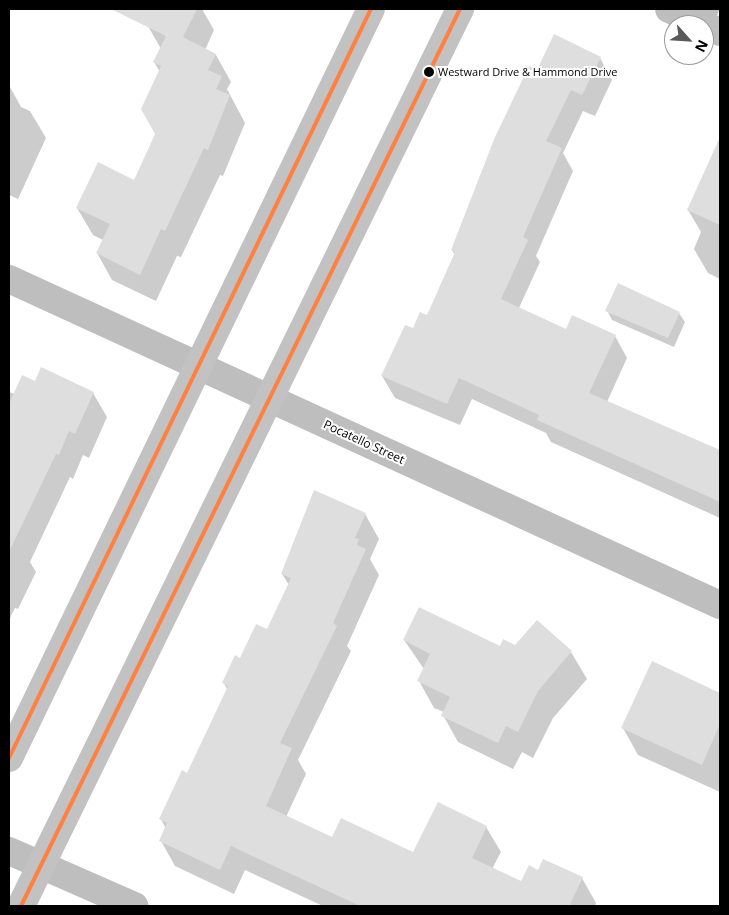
<!DOCTYPE html>
<html>
<head>
<meta charset="utf-8">
<style>
	body { margin:0 }
	#map { position:relative; width:729px; height:915px; overflow:hidden; background:#fff; font-family:"Open Sans",sans-serif }
	div>[style] { position:absolute }
	[style*='--x'] { left:calc(var(--x)*1px); top:calc(var(--y)*1px); width:calc(var(--w)*1px); rotate:calc(var(--a)*1deg) }
	.shadow>* { inset:0; background:#0003 }
	.building>* { inset:0; background:#dedede }
	.lane>* { height:14px; margin:-7px; padding:0 7px; transform-origin:7px; border-radius:7px; background:#bebebe }
	.street>* { height:28px; margin:-14px; padding:0 14px; transform-origin:14px; border-radius:14px; background:#bebebe }
	.secondary>* { height:28px; margin:-14px; padding:0 14px; transform-origin:14px; border-radius:14px; background:#c2c2c2 }
	.bus-1>* { height:4px; margin:-2px; padding:0 2px; transform-origin:2px; border-radius:2px; background:#ff8040 }
	.dots>* { width:14px; height:14px; translate:-50% -50%; box-sizing:border-box; border:2px solid #fff; border-radius:50% }
	span { translate:-50% -50%; white-space:nowrap; text-align:center; line-height:1.15; -webkit-text-stroke:4px #fff; paint-order:stroke }
	.bus-label { font-size:11px; color:#000 }
	.left { translate:0 -50%; text-align:left }
	.street-label { font-size:12px; color:#000 }
	.frame { position:absolute; inset:0; border:10px solid #000; pointer-events:none }
	.north { position:absolute; left:664px; top:15px; width:50px; height:50px; box-sizing:border-box; background:#fff; border:1px solid #999; border-radius:50%; rotate:116deg; font-size:14px; font-weight:700; line-height:20px; text-align:center; color:#000 }
	.north::after { content:''; display:block; margin:auto; width:18px; height:22px; background:#595959; clip-path:polygon(50% 0,100% 100%,50% 72%,0 100%) }
</style>
</head>
<body>
<div id="map">
	<div class="shadow">
		<i style="clip-path:polygon(156px 9px,202px 9px,214px 30px,205px 50px,216px 55px,231px 82px,227px 89px,245px 123px,223px 176px,220px 175px,181px 257px,177px 256px,156px 301px,112px 280px,97px 253px,103px 240px,93px 235px,77px 208px,135px 181px,156px 134px,160px 72px,154px 62px,161px 49px,148px 26px)"></i>
		<i style="clip-path:polygon(600px 58px,612px 80px,595px 116px,583px 111px,563px 153px,573px 171px,536px 256px,540px 262px,519px 308px,567px 330px,615px 336px,627px 358px,607px 402px,720px 451px,720px 518px,551px 442px,546px 433px,472px 399px,460px 425px,395px 398px,382px 376px,413px 330px,427px 317px,455px 255px,452px 250px,538px 72px)"></i>
		<i style="clip-path:polygon(9px 85px,21px 107px,30px 111px,46px 138px,18px 199px,9px 195px)"></i>
		<i style="clip-path:polygon(719px 143px,720px 144px,720px 279px,708px 273px,694px 249px,701px 232px,688px 210px)"></i>
		<i style="clip-path:polygon(607px 310px,679px 313px,685px 322px,674px 347px,612px 320px)"></i>
		<i style="clip-path:polygon(36px 383px,93px 393px,107px 417px,89px 458px,83px 455px,73px 479px,70px 477px,30px 562px,36px 572px,18px 609px,15px 608px,9px 620px,9px 392px,15px 394px)"></i>
		<i style="clip-path:polygon(365px 514px,379px 539px,370px 559px,379px 575px,347px 646px,351px 651px,298px 760px,306px 774px,286px 817px,333px 838px,413px 853px,486px 827px,501px 852px,492px 869px,522px 883px,539px 871px,582px 878px,596px 903px,595px 906px,323px 906px,245px 870px,234px 894px,175px 866px,161px 841px,166px 829px,161px 819px,188px 775px,227px 689px,224px 683px,268px 631px,289px 585px,282px 574px)"></i>
		<i style="clip-path:polygon(537px 622px,571px 652px,587px 679px,553px 718px,533px 758px,522px 752px,513px 769px,458px 742px,443px 715px,444px 712px,434px 708px,419px 681px,424px 669px,404px 640px,500px 648px,516px 646px)"></i>
		<i style="clip-path:polygon(652px 663px,720px 694px,720px 792px,638px 755px,623px 728px)"></i>
	</div>
	<div class="building">
		<i style="clip-path:polygon(111px 9px,197px 9px,183px 37px,216px 54px,208px 70px,222px 76px,216px 89px,230px 95px,208px 150px,204px 148px,165px 231px,161px 229px,140px 275px,96px 253px,110px 224px,76px 208px,98px 162px,134px 180px,155px 134px,141px 109px,161px 66px,153px 62px,166px 36px)"></i>
		<i style="clip-path:polygon(554px 34px,601px 57px,582px 95px,571px 90px,546px 141px,562px 148px,523px 237px,528px 240px,501px 299px,566px 329px,572px 315px,616px 335px,589px 393px,720px 450px,720px 502px,537px 420px,539px 415px,459px 378px,447px 404px,381px 376px,405px 325px,413px 328px,420px 312px,427px 315px,455px 252px,451px 250px,495px 137px,529px 66px,537px 70px)"></i>
		<i style="clip-path:polygon(720px 137px,720px 225px,687px 210px)"></i>
		<i style="clip-path:polygon(618px 283px,680px 312px,668px 338px,605px 311px)"></i>
		<i style="clip-path:polygon(41px 367px,94px 392px,75px 434px,69px 431px,59px 455px,56px 454px,9px 552px,9px 404px,22px 375px,35px 381px)"></i>
		<i style="clip-path:polygon(314px 490px,366px 513px,355px 538px,359px 539px,357px 545px,366px 549px,333px 623px,337px 626px,280px 743px,292px 748px,266px 806px,332px 837px,341px 818px,413px 852px,438px 802px,487px 826px,472px 858px,521px 881px,529px 865px,538px 870px,543px 859px,583px 877px,570px 904px,574px 906px,360px 906px,231px 846px,220px 870px,159px 841px,167px 823px,159px 819px,182px 770px,187px 773px,228px 686px,222px 683px,235px 655px,240px 658px,256px 624px,267px 629px,291px 578px,281px 574px)"></i>
		<i style="clip-path:polygon(419px 607px,500px 646px,503px 639px,515px 645px,537px 620px,572px 651px,538px 691px,518px 732px,506px 726px,498px 743px,441px 716px,450px 697px,417px 681px,430px 654px,403px 640px)"></i>
		<i style="clip-path:polygon(652px 661px,720px 693px,720px 724px,702px 765px,621px 728px)"></i>
	</div>
	<div class="lane">
		<i style="--x:704;--y:25;--w:18;--a:-63"></i>
	</div>
	<div class="street">
		<i style="--x:669;--y:9;--w:56;--a:24.3"></i>
		<i style="--x:9;--y:279;--w:782;--a:24.63"></i>
		<i style="--x:9;--y:851;--w:137;--a:23.7"></i>
	</div>
	<div class="secondary">
		<i style="--x:9;--y:758;--w:832;--a:-64.21"></i>
		<i style="--x:21;--y:906;--w:999;--a:-63.92"></i>
	</div>
	<div class="bus-1">
		<i style="--x:9;--y:758;--w:832;--a:-64.21"></i>
		<i style="--x:21;--y:906;--w:999;--a:-63.92"></i>
	</div>
	<div class="dots">
		<i style="left:429px;top:72px;background:#000"></i>
	</div>
	<div class="bus-label">
		<span class="left" style="left:438px;top:72px">Westward Drive &amp; Hammond Drive</span>
	</div>
	<div class="street-label">
		<span style="left:364px;top:442px;rotate:25deg">Pocatello Street</span>
	</div>
	<div class="frame"></div>
	<div class="north">N</div>
</div>
</body>
</html>
